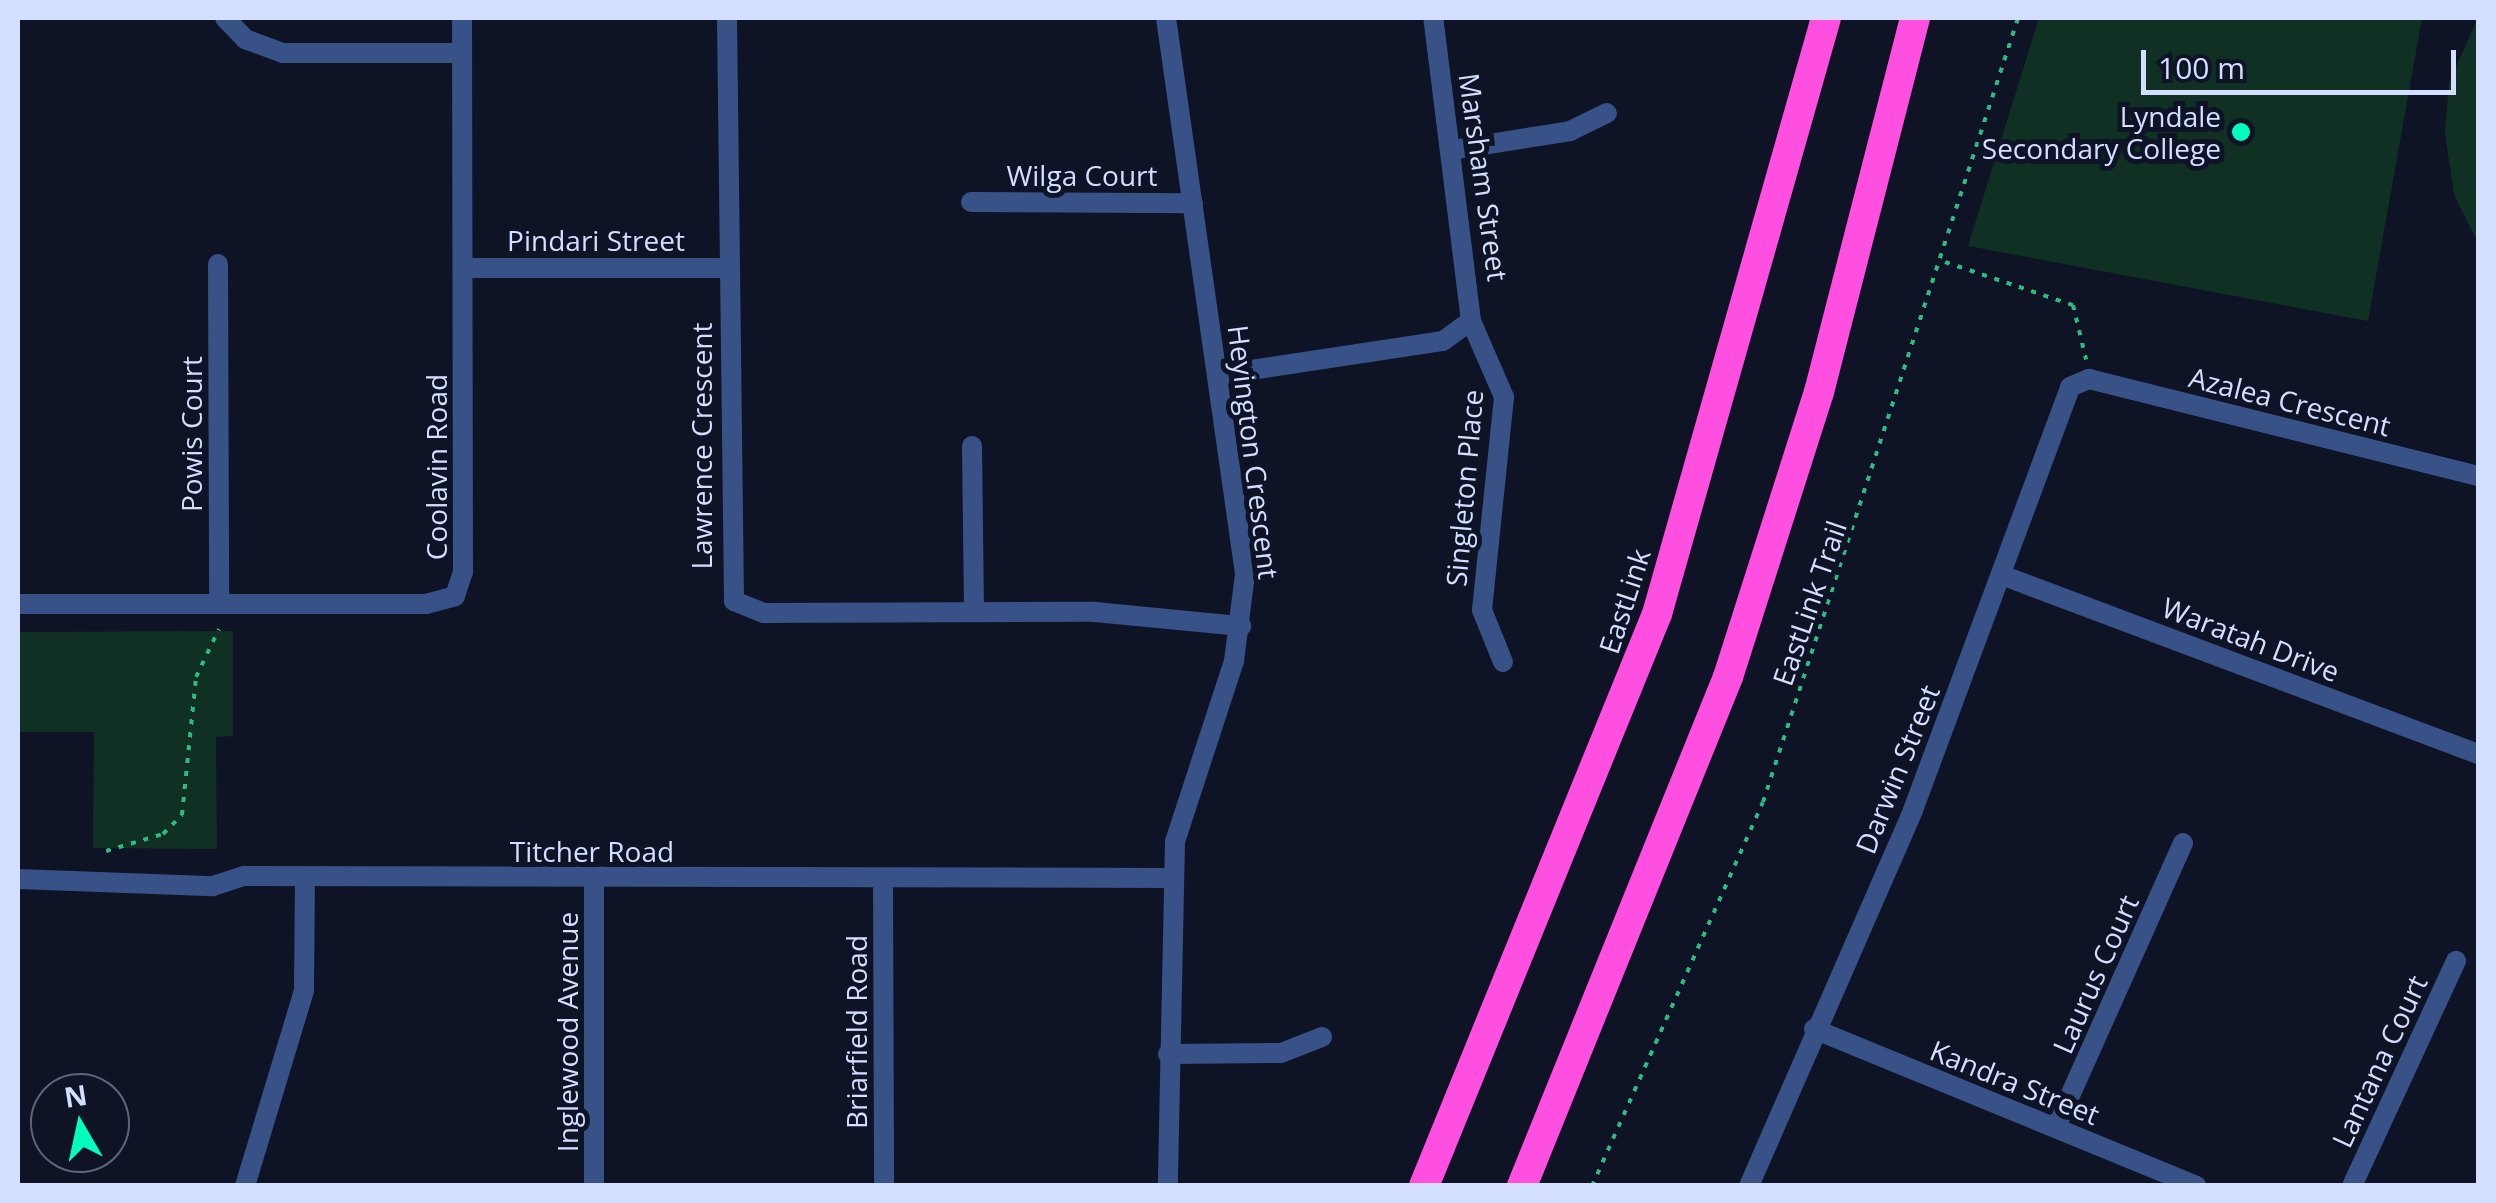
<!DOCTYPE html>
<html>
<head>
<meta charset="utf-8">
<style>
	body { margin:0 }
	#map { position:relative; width:2496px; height:1203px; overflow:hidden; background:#0e1326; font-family:"Open Sans",sans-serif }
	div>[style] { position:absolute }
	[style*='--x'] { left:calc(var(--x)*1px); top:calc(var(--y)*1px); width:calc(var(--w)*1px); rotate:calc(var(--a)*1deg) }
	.green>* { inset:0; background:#113024 }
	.path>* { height:4px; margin-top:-2px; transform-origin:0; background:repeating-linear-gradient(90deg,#2cbb80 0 5px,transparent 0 13px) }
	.minor>* { height:20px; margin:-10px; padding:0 10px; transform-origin:10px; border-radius:10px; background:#385187 }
	.motorway>* { height:30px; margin:-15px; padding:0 15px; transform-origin:15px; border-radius:15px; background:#ff4fe1 }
	.dots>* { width:28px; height:28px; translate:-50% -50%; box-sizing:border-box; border:5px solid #0e1326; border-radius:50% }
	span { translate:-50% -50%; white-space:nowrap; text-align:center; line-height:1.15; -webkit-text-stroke:10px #0e1326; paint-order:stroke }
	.poi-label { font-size:28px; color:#d4deff }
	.right { translate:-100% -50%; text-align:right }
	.street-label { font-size:28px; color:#d4deff }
	.frame { position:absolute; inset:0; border:20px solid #d4deff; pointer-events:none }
	.north { position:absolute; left:30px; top:1073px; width:100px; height:100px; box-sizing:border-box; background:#0e1326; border:2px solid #5d647d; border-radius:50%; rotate:351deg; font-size:28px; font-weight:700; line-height:40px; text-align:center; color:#d4deff }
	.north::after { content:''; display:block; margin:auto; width:35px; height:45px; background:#00ffbe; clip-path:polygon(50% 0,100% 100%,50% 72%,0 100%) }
	.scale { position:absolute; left:2141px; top:50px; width:315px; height:45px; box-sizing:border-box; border:5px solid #d4deff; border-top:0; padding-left:12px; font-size:30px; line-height:35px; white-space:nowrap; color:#d4deff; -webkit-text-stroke:8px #0e1326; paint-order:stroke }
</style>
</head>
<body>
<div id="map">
	<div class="green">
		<i style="clip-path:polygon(2039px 18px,2422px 18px,2368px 321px,1968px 246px)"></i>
		<i style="clip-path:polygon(2478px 18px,2478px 243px,2454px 195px,2445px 132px,2449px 82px)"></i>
		<i style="clip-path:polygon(233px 631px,233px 736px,216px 737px,217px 849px,93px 848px,94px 732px,18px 732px,18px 632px)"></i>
	</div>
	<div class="path">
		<i style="--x:1945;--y:262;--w:135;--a:18.6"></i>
		<i style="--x:2073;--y:305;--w:56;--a:76.5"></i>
		<i style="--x:106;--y:851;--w:59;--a:-16.6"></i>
		<i style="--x:163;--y:834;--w:27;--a:-45"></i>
		<i style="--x:182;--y:815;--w:139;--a:-84.2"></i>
		<i style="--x:196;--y:677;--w:53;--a:-64.4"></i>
		<i style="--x:1592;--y:1186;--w:420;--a:-66"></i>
		<i style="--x:1763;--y:802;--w:824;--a:-71.98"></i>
	</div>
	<div class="minor">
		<i style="--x:225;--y:18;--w:29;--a:46"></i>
		<i style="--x:245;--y:39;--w:40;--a:20.2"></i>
		<i style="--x:283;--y:53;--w:179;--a:0"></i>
		<i style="--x:727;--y:18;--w:583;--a:89.31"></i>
		<i style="--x:734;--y:601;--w:31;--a:22"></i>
		<i style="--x:763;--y:613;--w:332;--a:-0.2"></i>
		<i style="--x:1095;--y:612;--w:147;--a:5.5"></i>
		<i style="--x:1166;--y:18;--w:562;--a:81.91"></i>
		<i style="--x:1245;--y:574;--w:88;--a:97.2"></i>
		<i style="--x:1234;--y:661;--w:190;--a:108.1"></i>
		<i style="--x:1175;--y:842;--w:344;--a:91.2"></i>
		<i style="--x:1452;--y:150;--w:120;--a:-9.1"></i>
		<i style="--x:1570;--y:131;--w:41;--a:-25.9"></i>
		<i style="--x:971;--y:202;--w:222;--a:0.3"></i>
		<i style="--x:218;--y:264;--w:340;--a:89.8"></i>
		<i style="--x:463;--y:268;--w:265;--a:0"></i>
		<i style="--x:1471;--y:321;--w:83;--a:66.5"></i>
		<i style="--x:1504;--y:397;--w:214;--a:95.9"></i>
		<i style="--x:1482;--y:610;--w:56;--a:68"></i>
		<i style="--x:1218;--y:375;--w:228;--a:-8.6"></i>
		<i style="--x:1443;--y:341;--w:34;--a:-36"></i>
		<i style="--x:1471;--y:321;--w:305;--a:-97.1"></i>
		<i style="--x:972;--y:446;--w:166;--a:89.3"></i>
		<i style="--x:2004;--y:576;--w:506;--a:20.58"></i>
		<i style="--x:18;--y:604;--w:408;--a:0"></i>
		<i style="--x:426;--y:604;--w:30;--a:-15"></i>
		<i style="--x:455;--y:596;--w:25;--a:-72"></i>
		<i style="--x:463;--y:572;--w:554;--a:-90.1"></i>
		<i style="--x:883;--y:878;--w:308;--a:89.8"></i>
		<i style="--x:18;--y:879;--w:195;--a:2.1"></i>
		<i style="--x:213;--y:886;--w:33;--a:-18"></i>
		<i style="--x:244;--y:876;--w:927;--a:0.12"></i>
		<i style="--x:594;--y:879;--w:307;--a:90"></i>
		<i style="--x:1814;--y:1029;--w:413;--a:22.3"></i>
		<i style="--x:1168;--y:1054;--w:113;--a:-0.5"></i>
		<i style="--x:1281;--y:1053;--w:44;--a:-21.3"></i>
		<i style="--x:2056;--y:1127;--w:311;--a:-65.9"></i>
		<i style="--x:245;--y:1186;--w:205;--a:-73.2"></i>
		<i style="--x:304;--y:990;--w:110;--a:-89.5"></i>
		<i style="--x:1749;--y:1186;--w:410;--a:-66.4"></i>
		<i style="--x:1913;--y:810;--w:451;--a:-69.6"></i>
		<i style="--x:2070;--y:387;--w:21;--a:-23"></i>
		<i style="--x:2089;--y:379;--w:401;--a:14"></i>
		<i style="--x:2352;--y:1186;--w:248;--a:-65.2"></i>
	</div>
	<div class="motorway">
		<i style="--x:1424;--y:1186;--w:618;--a:-67.84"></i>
		<i style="--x:1657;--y:614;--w:619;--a:-74.17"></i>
		<i style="--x:1522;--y:1186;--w:549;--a:-67.97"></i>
		<i style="--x:1728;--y:677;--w:299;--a:-72.3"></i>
		<i style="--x:1819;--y:392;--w:386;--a:-75.6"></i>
	</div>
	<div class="dots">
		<i style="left:2241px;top:132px;background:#00ffbe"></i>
	</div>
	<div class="poi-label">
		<span class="right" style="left:2221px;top:132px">Lyndale<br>Secondary College</span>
	</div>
	<div class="street-label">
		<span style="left:1082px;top:175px">Wilga Court</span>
		<span style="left:1484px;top:177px;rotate:82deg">Marsham Street</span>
		<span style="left:596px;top:240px">Pindari Street</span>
		<span style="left:2290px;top:401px;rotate:14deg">Azalea Crescent</span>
		<span style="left:191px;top:434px;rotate:-90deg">Powis Court</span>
		<span style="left:701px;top:446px;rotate:-90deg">Lawrence Crescent</span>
		<span style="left:1254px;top:452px;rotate:83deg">Heyington Crescent</span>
		<span style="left:436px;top:467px;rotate:-90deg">Coolavin Road</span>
		<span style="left:1464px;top:488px;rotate:-85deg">Singleton Place</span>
		<span style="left:1624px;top:601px;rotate:-72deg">EastLink</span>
		<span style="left:1809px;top:603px;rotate:-71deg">EastLink Trail</span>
		<span style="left:2251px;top:639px;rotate:21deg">Waratah Drive</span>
		<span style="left:1897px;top:769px;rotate:-68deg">Darwin Street</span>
		<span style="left:592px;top:851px">Titcher Road</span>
		<span style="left:2095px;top:974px;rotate:-66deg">Laurus Court</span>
		<span style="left:567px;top:1032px;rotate:-90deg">Inglewood Avenue</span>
		<span style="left:856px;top:1032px;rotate:-90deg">Briarfield Road</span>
		<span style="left:2379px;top:1061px;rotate:-65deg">Lantana Court</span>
		<span style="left:2015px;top:1082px;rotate:22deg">Kandra Street</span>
	</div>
	<div class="frame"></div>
	<div class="north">N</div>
	<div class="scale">100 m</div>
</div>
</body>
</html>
